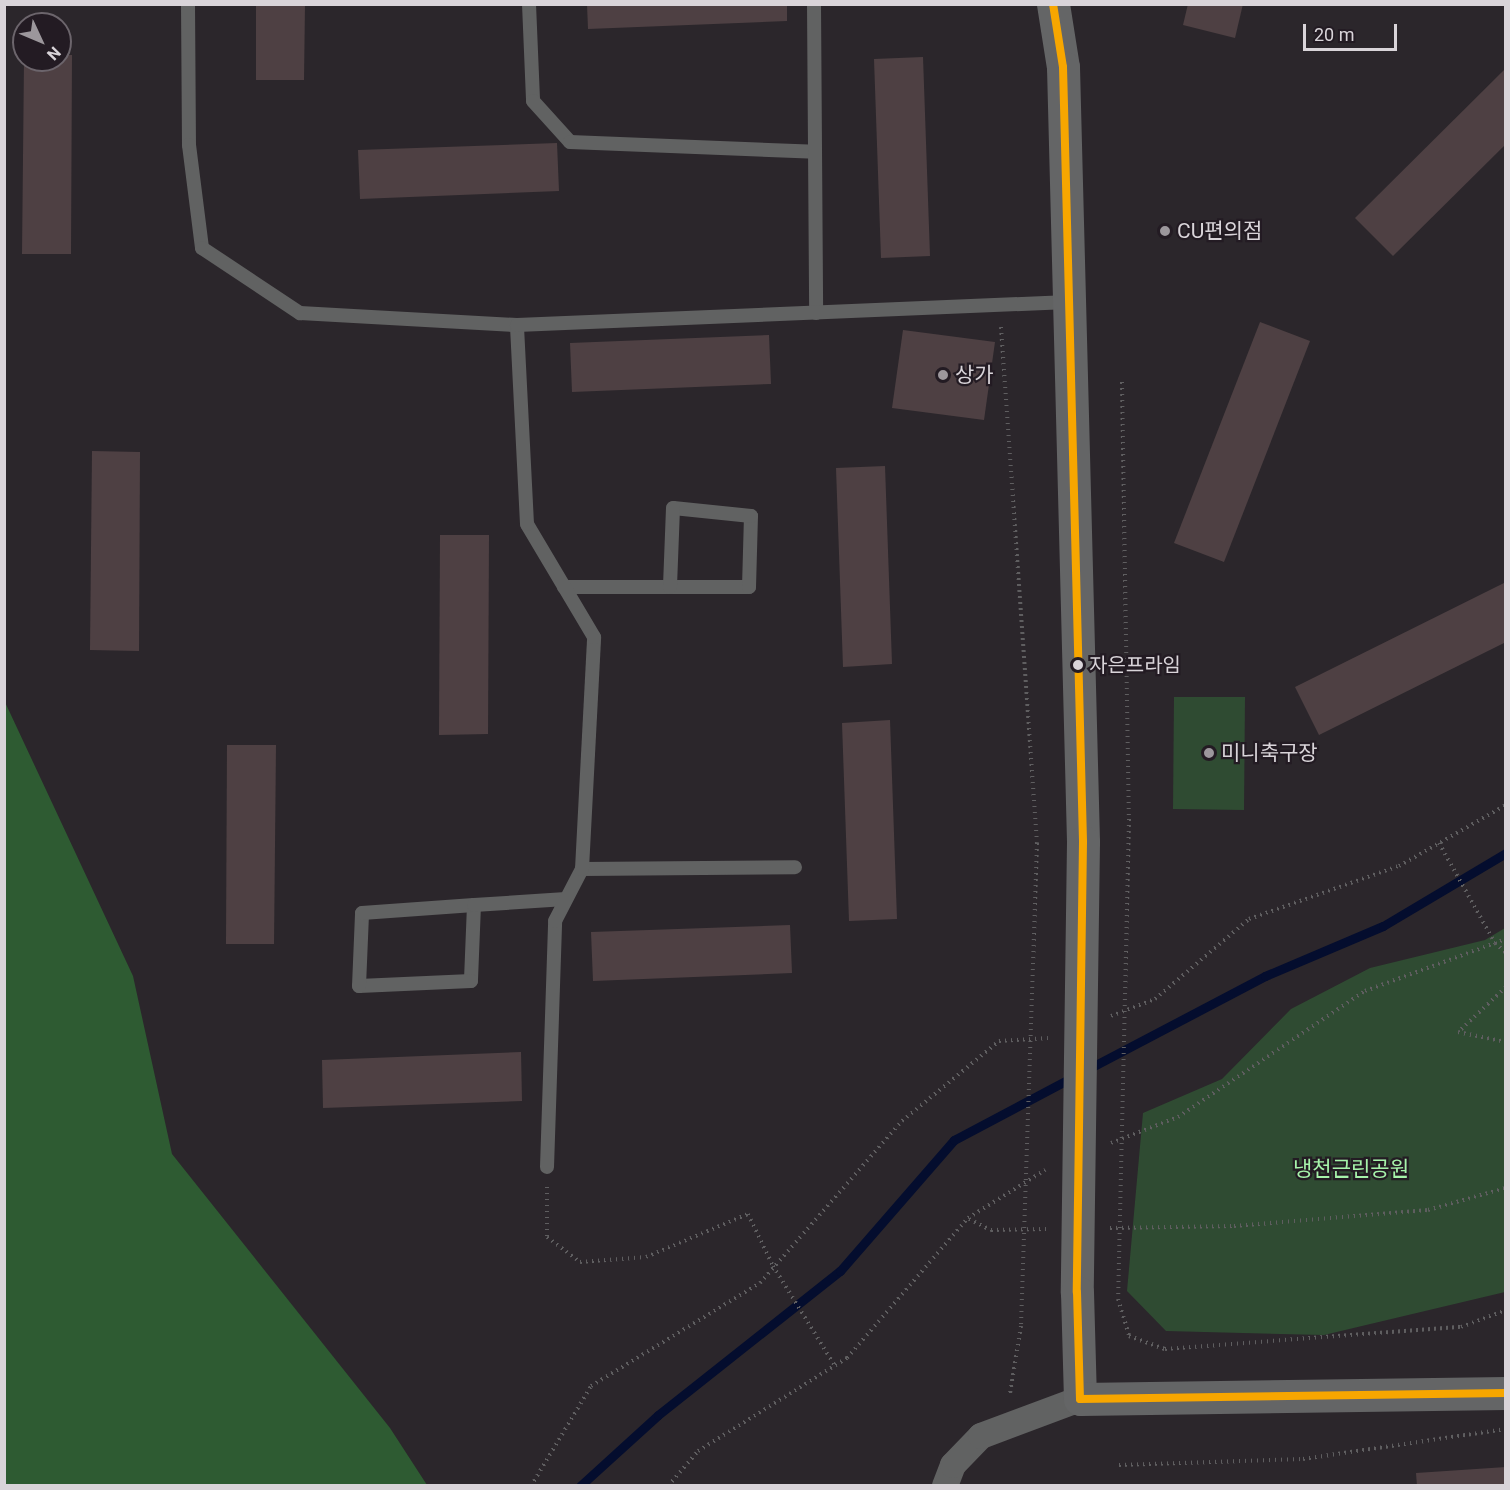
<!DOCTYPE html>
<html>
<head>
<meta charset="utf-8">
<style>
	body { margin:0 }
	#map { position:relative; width:1510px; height:1490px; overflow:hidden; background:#2b262b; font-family:Roboto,"Noto Sans KR",sans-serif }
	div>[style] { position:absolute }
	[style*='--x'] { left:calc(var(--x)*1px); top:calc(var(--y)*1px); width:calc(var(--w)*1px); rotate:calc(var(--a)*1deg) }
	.green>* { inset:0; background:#2f4b32 }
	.forest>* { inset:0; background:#2e5b32 }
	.stream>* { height:9px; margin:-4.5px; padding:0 4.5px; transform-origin:4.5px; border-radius:4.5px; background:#040d2e }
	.building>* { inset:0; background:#4e4043 }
	.path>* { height:4px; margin-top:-2px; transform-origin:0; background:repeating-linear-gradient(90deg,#5f5e60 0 1.5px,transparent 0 6px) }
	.lane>* { height:14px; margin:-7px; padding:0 7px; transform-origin:7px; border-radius:7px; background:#616262 }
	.street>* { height:26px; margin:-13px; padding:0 13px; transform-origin:13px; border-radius:13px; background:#616262 }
	.secondary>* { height:33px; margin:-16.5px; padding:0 16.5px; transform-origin:16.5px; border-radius:16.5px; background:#646566 }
	.bus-1>* { height:8px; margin:-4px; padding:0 4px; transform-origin:4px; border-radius:4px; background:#f7a600 }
	.dots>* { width:16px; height:16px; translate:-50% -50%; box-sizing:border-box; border:3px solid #231b23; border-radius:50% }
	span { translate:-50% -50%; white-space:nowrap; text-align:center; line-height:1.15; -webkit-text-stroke:4.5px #231b23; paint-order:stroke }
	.bus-label { font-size:20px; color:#d9d4d9 }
	.left { translate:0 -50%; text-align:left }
	.poi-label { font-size:21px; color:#d9d4d9 }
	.park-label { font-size:21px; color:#a6f3aa }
	.frame { position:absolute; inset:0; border:6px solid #d9d4d9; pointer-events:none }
	.north { position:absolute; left:12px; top:12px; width:60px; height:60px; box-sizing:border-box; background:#231b23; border:2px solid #6c656c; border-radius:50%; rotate:134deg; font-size:16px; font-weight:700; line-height:24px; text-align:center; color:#d9d4d9 }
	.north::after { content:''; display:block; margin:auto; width:21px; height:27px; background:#9c979c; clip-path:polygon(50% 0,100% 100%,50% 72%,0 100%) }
	.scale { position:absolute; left:1303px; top:24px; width:94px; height:27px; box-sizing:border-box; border:3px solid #d9d4d9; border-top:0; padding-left:8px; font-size:18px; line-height:21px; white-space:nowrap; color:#d9d4d9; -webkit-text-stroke:4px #231b23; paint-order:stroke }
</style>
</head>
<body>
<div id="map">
	<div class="green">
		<i style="clip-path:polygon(1174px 697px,1245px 697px,1244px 810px,1173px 809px)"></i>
		<i style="clip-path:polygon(1505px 928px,1505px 1292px,1324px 1335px,1166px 1331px,1127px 1291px,1143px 1113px,1222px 1079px,1291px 1009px,1370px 968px,1485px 940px)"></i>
	</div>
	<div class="forest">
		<i style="clip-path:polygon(4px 700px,133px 976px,172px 1154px,390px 1428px,427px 1485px,5px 1485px)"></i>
	</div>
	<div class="stream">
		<i style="--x:1088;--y:1069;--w:200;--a:-27.7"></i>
		<i style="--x:1265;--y:976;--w:128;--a:-23"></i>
		<i style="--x:1383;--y:926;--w:143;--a:-30.7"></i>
		<i style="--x:580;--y:1486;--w:105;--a:-42.3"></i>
		<i style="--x:658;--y:1415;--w:232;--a:-38.4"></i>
		<i style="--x:840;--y:1271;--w:174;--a:-49"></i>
		<i style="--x:954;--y:1140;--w:135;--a:-27.9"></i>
	</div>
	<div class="building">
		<i style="clip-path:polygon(256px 4px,305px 4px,304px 80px,256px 80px)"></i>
		<i style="clip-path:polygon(587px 4px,787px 4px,787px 21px,588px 29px)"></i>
		<i style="clip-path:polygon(1188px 4px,1243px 4px,1235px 38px,1183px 25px)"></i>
		<i style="clip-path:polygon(60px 55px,72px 55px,71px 254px,22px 254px,24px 60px,60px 60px)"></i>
		<i style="clip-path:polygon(923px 57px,930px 256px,881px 258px,874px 59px)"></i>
		<i style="clip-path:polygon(1506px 68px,1506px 144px,1393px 256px,1355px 218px)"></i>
		<i style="clip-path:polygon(557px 143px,559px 191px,360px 199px,358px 150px)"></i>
		<i style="clip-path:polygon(1260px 322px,1310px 341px,1224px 562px,1174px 543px)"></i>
		<i style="clip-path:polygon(903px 330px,995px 342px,984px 420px,892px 408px)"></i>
		<i style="clip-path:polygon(769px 335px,771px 384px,572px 392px,570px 343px)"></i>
		<i style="clip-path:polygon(92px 451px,140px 452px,139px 651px,90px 650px)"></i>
		<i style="clip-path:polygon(885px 466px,892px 664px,843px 667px,836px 468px)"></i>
		<i style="clip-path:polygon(440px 535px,489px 535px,488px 734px,439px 735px)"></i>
		<i style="clip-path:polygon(1506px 582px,1506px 642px,1319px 735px,1295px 687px)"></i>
		<i style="clip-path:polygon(890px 720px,897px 919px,849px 921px,842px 723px)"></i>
		<i style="clip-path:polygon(227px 745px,276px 745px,274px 944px,226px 944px)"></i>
		<i style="clip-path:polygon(790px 925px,792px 973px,593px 981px,591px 932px)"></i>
		<i style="clip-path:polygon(521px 1052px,522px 1101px,323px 1108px,322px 1060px)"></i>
		<i style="clip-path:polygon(1506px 1467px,1506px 1486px,1417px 1486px,1416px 1473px)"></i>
	</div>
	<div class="path">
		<i style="--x:1001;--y:327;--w:517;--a:86.01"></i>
		<i style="--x:1037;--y:843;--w:483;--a:91.9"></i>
		<i style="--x:1021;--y:1326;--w:68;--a:99.3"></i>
		<i style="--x:1122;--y:382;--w:437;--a:89.1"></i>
		<i style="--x:1129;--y:819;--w:480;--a:91.3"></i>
		<i style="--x:1118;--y:1299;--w:39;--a:73"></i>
		<i style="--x:1129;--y:1336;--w:38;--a:20"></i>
		<i style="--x:1165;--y:1349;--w:297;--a:-4.3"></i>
		<i style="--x:1461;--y:1327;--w:48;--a:-20.7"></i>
		<i style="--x:1439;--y:843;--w:115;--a:60.8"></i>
		<i style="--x:1495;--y:943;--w:15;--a:42"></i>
		<i style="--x:1506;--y:987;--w:66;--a:136.8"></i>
		<i style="--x:1458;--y:1032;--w:49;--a:11.8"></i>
		<i style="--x:1111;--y:1016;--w:47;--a:-21.1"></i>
		<i style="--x:1155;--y:999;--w:123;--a:-40.4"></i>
		<i style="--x:1249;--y:919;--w:159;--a:-19.5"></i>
		<i style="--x:1399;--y:866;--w:123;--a:-29.7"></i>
		<i style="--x:1111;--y:1143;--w:72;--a:-21.2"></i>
		<i style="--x:1178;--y:1117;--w:225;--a:-34"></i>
		<i style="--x:1365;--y:991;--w:150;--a:-20.2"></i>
		<i style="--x:547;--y:1187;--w:50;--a:90"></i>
		<i style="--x:547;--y:1237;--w:41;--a:37.1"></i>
		<i style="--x:580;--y:1262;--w:66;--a:-4.3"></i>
		<i style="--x:646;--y:1257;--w:111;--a:-22.9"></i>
		<i style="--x:748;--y:1214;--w:58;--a:64.3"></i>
		<i style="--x:773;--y:1266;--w:118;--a:58.2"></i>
		<i style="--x:969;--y:1219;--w:25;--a:27"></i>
		<i style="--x:991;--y:1230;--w:55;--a:-1"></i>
		<i style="--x:1110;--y:1228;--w:124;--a:-0.9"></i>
		<i style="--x:1234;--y:1226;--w:195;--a:-4.7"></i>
		<i style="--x:1428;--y:1210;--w:81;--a:-15.8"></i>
		<i style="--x:1119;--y:1465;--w:184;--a:-1.9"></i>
		<i style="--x:1303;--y:1459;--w:205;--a:-8.4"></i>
		<i style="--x:531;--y:1486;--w:117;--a:-59"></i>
		<i style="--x:591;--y:1386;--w:198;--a:-31.4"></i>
		<i style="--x:760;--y:1283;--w:215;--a:-48.8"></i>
		<i style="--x:902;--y:1121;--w:126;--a:-39.5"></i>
		<i style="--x:999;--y:1041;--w:49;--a:-3.5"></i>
		<i style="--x:668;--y:1486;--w:46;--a:-49.4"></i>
		<i style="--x:698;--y:1451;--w:176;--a:-32"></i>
		<i style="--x:847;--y:1358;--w:185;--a:-49.2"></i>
		<i style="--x:968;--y:1218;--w:91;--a:-31.9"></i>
	</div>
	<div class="lane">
		<i style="--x:188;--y:4;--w:141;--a:89.6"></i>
		<i style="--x:189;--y:145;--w:104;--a:82.8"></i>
		<i style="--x:202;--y:248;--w:118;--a:33.6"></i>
		<i style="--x:300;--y:313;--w:217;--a:3.2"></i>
		<i style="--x:529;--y:4;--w:97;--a:87.6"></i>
		<i style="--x:533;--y:101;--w:55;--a:47.9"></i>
		<i style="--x:570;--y:142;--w:245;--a:2.3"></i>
		<i style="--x:814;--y:4;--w:309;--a:89.6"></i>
		<i style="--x:564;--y:587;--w:185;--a:0"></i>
		<i style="--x:749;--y:587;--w:71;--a:-88.4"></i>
		<i style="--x:751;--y:516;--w:78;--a:-174.1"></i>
		<i style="--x:673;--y:508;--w:79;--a:92.2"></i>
		<i style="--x:582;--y:869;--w:213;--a:-0.5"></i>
		<i style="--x:474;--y:905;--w:76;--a:92.3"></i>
		<i style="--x:471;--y:981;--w:112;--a:177.4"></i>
		<i style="--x:359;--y:986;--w:73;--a:-87.6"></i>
		<i style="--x:362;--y:913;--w:112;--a:-4.1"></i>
		<i style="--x:474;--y:905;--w:92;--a:-3.7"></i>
		<i style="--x:547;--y:1167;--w:246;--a:-88.1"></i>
		<i style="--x:555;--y:921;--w:59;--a:-62.6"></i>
		<i style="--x:582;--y:869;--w:232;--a:-87"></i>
		<i style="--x:594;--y:637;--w:131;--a:-120.7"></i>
		<i style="--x:527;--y:524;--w:199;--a:-92.9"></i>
		<i style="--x:517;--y:325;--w:552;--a:-2.39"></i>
	</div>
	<div class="street">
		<i style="--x:945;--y:1486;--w:22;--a:-69"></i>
		<i style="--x:953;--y:1465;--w:40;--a:-46"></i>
		<i style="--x:981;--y:1436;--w:106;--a:-20.5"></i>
	</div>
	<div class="secondary">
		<i style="--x:1053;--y:4;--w:64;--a:81"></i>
		<i style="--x:1063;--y:67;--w:775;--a:88.52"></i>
		<i style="--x:1083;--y:842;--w:450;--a:90.8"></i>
		<i style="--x:1077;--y:1292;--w:107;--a:88.4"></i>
		<i style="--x:1080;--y:1399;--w:426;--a:-0.8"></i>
	</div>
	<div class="bus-1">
		<i style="--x:1053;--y:4;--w:64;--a:81"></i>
		<i style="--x:1063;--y:67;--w:775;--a:88.52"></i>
		<i style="--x:1083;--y:842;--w:450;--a:90.8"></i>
		<i style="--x:1077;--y:1292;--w:107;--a:88.4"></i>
		<i style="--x:1080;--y:1399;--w:426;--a:-0.8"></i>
	</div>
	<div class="dots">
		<i style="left:1165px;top:231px;background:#9c979c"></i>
		<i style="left:943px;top:375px;background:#9c979c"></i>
		<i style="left:1078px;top:665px;background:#d9d4d9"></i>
		<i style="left:1209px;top:753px;background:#9c979c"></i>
	</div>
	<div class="bus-label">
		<span class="left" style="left:1089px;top:665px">자은프라임</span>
	</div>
	<div class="poi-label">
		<span class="left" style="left:1177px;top:231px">CU편의점</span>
		<span class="left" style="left:955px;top:375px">상가</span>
		<span class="left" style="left:1221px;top:753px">미니축구장</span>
	</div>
	<div class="park-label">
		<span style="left:1351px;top:1169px">냉천근린공원</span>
	</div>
	<div class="frame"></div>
	<div class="north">N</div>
	<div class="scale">20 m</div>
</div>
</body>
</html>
